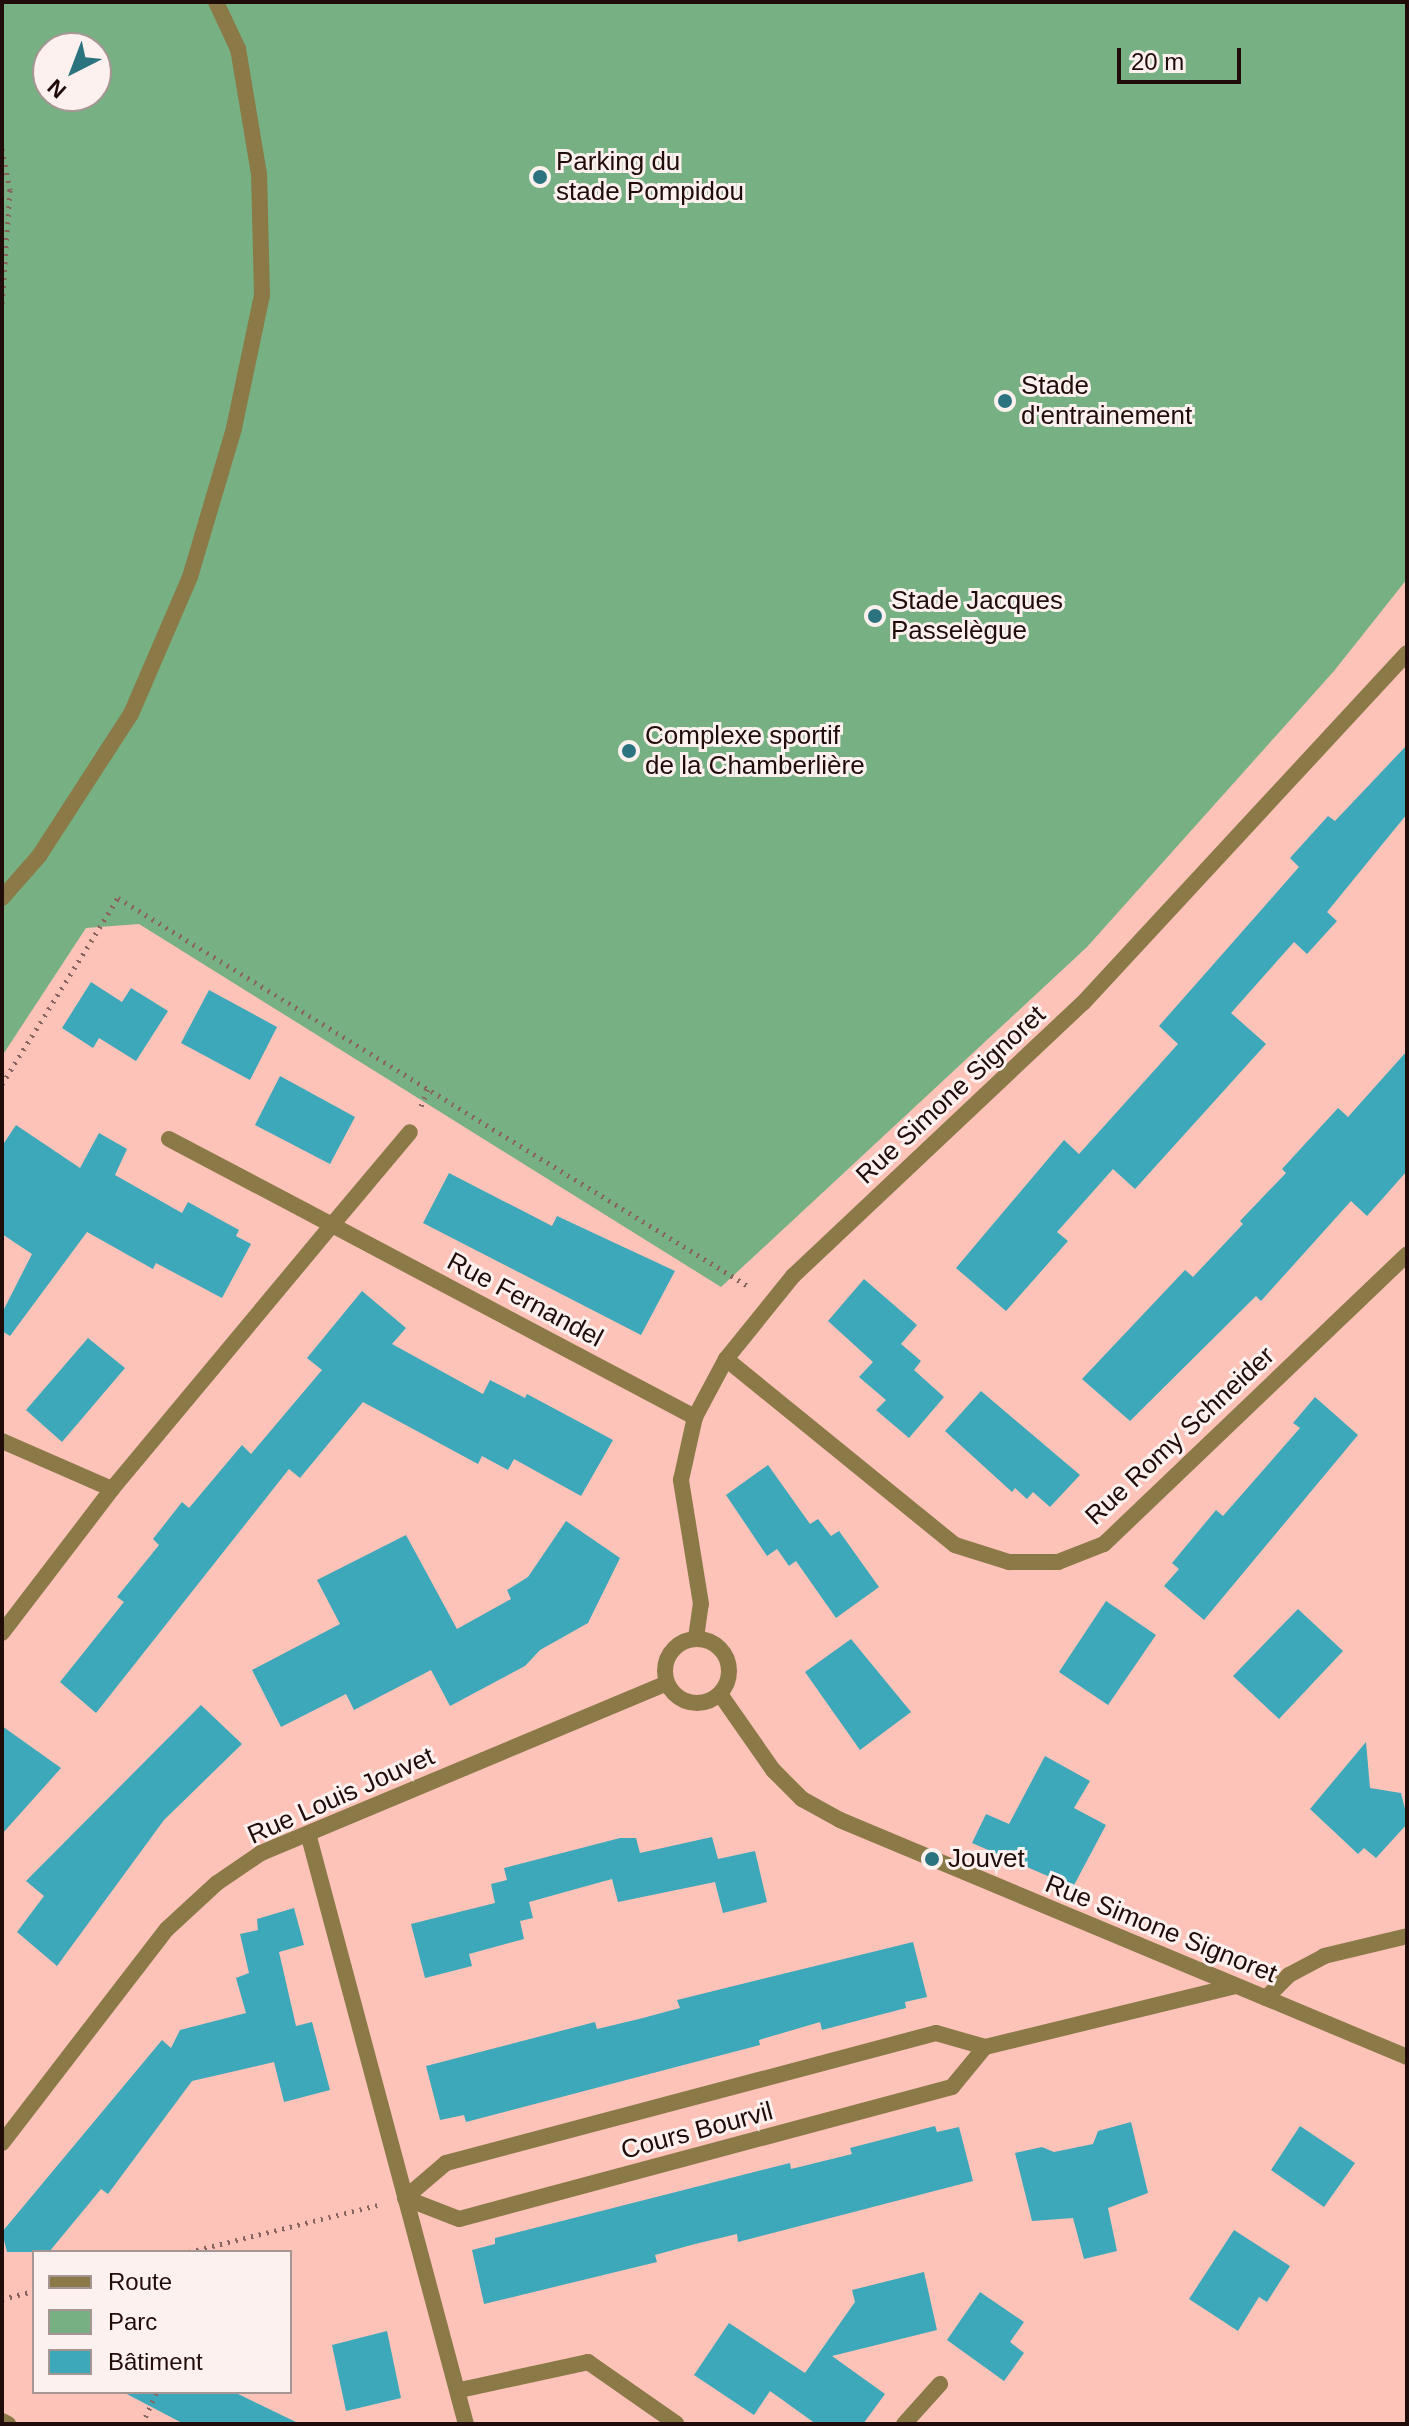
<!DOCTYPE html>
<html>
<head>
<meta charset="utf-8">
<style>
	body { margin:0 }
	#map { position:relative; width:1409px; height:2426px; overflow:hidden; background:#fdc3b9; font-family:Arial,sans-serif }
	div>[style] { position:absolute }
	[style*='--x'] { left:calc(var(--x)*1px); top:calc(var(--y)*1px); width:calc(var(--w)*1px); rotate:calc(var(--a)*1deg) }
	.green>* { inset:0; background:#77b183 }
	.building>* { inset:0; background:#3da8b9 }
	.path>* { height:5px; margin-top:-2.5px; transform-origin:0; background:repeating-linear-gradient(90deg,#89635d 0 2px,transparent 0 8px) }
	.lane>* { height:16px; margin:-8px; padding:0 8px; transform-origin:8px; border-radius:8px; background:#8b7947 }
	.street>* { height:16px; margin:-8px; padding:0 8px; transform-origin:8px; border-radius:8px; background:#8b7947 }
	.street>.ring { margin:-8px; padding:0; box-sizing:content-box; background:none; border:16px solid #8b7947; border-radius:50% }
	.dots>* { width:22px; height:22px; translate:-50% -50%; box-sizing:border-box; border:4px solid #fdf1ef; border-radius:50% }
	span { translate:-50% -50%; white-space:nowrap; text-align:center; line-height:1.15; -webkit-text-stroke:6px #fdf1ef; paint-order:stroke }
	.poi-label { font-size:26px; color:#200c09 }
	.left { translate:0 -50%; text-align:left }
	.street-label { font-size:26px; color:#200c09 }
	.frame { position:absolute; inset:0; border:4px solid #200c09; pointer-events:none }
	.legend { position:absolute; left:32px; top:2250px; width:260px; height:144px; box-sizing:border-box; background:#fdf1ef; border:2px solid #a59593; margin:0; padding:10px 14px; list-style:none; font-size:24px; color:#200c09 }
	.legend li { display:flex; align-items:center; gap:16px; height:40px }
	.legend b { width:40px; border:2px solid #a59593 }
	.north { position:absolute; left:32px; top:32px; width:80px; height:80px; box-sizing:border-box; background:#fdf1ef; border:2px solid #a59593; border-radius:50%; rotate:222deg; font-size:22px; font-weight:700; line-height:32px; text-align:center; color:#200c09 }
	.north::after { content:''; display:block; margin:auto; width:28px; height:36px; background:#2b737e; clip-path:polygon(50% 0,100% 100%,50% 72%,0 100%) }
	.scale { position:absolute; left:1117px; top:48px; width:124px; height:36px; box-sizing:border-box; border:4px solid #200c09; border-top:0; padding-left:10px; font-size:24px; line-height:28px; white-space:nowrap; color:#200c09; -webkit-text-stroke:6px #fdf1ef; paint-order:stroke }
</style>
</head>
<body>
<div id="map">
	<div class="green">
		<i style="clip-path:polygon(evenodd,2px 2px,1407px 2px,1407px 579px,1334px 671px,1087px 947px,721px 1287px,139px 924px,86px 928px,2px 1056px,2px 2px,48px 48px,96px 48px,96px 96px,48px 96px,48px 48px)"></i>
	</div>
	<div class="building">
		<i style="clip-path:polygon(1407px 745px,1407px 814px,1327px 912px,1337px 921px,1307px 954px,1294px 942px,1231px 1013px,1266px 1044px,1135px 1189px,1113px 1169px,1057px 1232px,1068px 1241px,1006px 1311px,956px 1268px,1064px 1140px,1079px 1154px,1178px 1044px,1159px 1026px,1299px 867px,1290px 858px,1328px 816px,1335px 821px)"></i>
		<i style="clip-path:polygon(91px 982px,122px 1002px,131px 988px,168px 1011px,136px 1061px,99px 1038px,93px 1048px,62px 1028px)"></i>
		<i style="clip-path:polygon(209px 990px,277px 1027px,250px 1080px,181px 1043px)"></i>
		<i style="clip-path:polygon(1407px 1051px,1407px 1171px,1367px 1216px,1351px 1201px,1261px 1301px,1256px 1296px,1130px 1421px,1082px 1379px,1185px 1270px,1193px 1277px,1243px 1224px,1240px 1221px,1286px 1173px,1282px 1169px,1338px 1108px,1348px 1117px)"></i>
		<i style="clip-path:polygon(280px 1076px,355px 1117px,330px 1164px,255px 1125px)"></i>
		<i style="clip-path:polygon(16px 1125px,80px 1168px,99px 1133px,127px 1149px,115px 1175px,182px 1213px,188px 1202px,239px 1230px,236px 1236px,251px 1244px,222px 1298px,156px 1263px,153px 1269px,87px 1232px,10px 1336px,2px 1331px,2px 1313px,32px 1254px,2px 1234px,2px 1146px)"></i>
		<i style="clip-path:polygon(449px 1173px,552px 1226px,557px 1216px,675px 1271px,641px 1335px,423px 1223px)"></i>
		<i style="clip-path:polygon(864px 1279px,917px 1325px,901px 1344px,921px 1361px,914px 1370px,944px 1397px,909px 1438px,876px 1410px,886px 1400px,859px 1377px,873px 1362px,828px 1321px)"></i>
		<i style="clip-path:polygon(362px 1291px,406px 1328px,392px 1344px,483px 1394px,490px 1380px,525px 1398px,527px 1394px,613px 1440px,581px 1496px,514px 1459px,508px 1470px,482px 1456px,478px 1464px,363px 1402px,300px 1478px,289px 1469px,96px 1713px,60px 1682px,124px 1602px,117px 1597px,159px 1545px,153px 1539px,182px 1502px,189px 1508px,242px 1445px,251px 1454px,322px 1370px,307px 1358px)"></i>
		<i style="clip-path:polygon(88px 1338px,125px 1368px,62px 1442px,26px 1410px)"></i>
		<i style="clip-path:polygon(981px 1391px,1080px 1475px,1050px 1507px,1033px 1492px,1027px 1499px,1015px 1488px,1012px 1492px,945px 1431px)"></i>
		<i style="clip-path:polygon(1315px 1397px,1358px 1435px,1204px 1620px,1164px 1586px,1179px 1569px,1172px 1563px,1216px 1510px,1223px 1516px,1300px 1428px,1293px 1423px)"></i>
		<i style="clip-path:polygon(768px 1465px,810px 1524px,818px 1519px,831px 1536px,839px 1531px,879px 1587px,836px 1618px,796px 1561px,789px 1566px,777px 1549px,767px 1556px,726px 1495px)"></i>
		<i style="clip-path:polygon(566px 1521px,620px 1558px,588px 1623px,540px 1650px,525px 1666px,450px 1706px,431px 1670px,354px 1710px,346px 1694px,281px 1727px,252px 1670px,340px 1624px,317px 1580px,406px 1535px,457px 1629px,511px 1599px,507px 1590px,528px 1577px)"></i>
		<i style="clip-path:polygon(1106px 1601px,1156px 1635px,1108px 1705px,1059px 1672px)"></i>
		<i style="clip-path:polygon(1298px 1609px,1343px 1651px,1279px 1719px,1233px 1676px)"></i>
		<i style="clip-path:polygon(851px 1639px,911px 1712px,860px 1750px,805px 1672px)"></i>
		<i style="clip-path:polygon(201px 1705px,242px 1744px,164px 1820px,57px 1966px,17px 1932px,44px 1896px,26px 1881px)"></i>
		<i style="clip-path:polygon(2px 1726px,61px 1768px,2px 1834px)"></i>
		<i style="clip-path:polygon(1366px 1742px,1370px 1788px,1401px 1793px,1407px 1817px,1407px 1824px,1376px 1858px,1364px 1848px,1358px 1854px,1310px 1809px)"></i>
		<i style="clip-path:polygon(1045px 1756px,1090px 1781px,1074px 1808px,1106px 1825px,1073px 1887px,972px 1843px,986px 1814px,1009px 1824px)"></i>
		<i style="clip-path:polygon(712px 1837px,718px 1859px,755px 1851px,767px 1902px,723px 1913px,715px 1882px,618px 1902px,612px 1879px,529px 1902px,533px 1918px,520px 1921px,524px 1939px,469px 1954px,472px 1966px,425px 1978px,411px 1924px,495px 1903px,491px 1884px,507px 1880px,504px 1868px,620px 1838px,636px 1838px,640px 1853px)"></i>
		<i style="clip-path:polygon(294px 1908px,304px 1945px,279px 1952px,296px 2026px,312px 2022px,330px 2090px,284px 2102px,274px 2062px,192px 2081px,108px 2194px,101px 2189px,49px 2252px,7px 2252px,2px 2232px,162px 2040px,171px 2048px,180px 2030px,246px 2013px,236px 1978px,249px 1973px,240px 1934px,258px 1930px,257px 1919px)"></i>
		<i style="clip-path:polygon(913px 1942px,927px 1997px,905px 2002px,906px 2008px,822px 2030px,820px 2022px,759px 2040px,760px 2045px,466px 2122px,464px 2115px,440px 2120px,426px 2066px,595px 2022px,597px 2029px,639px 2019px,680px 2008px,677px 2000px)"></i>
		<i style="clip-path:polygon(1131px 2122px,1148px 2193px,1108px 2208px,1117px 2251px,1084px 2259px,1073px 2218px,1032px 2221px,1015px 2153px,1042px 2147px,1054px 2152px,1093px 2144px,1098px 2131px)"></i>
		<i style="clip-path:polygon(935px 2126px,937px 2132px,959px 2127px,973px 2181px,738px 2242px,737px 2234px,695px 2244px,655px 2255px,657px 2262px,484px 2304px,472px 2250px,495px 2244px,495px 2238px,790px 2163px,791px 2169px,852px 2154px,850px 2148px)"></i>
		<i style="clip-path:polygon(1300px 2126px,1355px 2163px,1324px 2207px,1271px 2170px)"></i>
		<i style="clip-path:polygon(1234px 2230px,1290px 2266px,1267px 2302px,1259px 2297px,1238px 2331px,1189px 2299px)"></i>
		<i style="clip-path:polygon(924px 2272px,937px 2330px,832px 2356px,885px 2394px,863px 2424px,816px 2424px,770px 2391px,754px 2415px,694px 2375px,729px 2323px,805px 2373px,855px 2302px,852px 2290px)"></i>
		<i style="clip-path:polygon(980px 2292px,1024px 2322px,1010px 2342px,1024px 2353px,1004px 2381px,947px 2340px)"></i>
		<i style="clip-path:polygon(387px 2331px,401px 2398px,346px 2411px,332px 2345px)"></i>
		<i style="clip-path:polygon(123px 2392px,234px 2392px,300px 2424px,184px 2424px)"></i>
	</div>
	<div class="path">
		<i style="--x:2;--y:149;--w:42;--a:79"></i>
		<i style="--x:10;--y:190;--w:118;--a:93.9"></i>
		<i style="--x:2;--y:1084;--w:219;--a:-58.1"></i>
		<i style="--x:118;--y:898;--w:740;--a:31.63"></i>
		<i style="--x:421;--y:1106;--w:18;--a:-68"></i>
		<i style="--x:189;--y:2252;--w:194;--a:-14"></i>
		<i style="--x:2;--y:2299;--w:33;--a:-14"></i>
		<i style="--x:142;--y:2424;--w:35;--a:-65"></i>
	</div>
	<div class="lane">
		<i style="--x:2;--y:898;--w:56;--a:-48.6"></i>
		<i style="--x:39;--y:856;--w:169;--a:-57.1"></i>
		<i style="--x:131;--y:714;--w:149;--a:-66.7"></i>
		<i style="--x:190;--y:577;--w:155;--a:-73.5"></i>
		<i style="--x:234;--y:428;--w:136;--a:-78.1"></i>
		<i style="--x:262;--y:295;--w:121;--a:-91.4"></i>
		<i style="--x:259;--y:174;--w:127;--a:-99.5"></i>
		<i style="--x:238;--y:49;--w:52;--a:-115.1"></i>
	</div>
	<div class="street">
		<i style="--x:169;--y:1139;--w:184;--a:27.8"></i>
		<i style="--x:332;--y:1225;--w:121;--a:-50"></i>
		<i style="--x:726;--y:1359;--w:295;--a:39.1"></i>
		<i style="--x:955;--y:1545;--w:57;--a:17.5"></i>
		<i style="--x:1009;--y:1562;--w:49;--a:0"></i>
		<i style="--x:1058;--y:1562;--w:49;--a:-21.4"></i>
		<i style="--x:1104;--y:1544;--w:419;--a:-43.7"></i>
		<i style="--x:2;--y:1441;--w:120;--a:23.6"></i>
		<i style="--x:112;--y:1489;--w:344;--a:-50.2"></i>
		<i style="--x:332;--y:1225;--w:411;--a:27.9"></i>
		<i style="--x:2;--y:1633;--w:181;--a:-52.6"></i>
		<i style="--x:696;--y:1638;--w:34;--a:-82"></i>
		<i style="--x:701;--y:1604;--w:126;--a:-99.2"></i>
		<i style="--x:681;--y:1480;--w:65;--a:-77.5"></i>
		<i style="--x:695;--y:1417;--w:66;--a:-61.9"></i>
		<i style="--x:726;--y:1359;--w:107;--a:-51.1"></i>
		<i style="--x:793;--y:1276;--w:398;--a:-43.3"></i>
		<i style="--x:1083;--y:1003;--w:477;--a:-47.2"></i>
		<i class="ring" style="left:665px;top:1639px;width:48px;height:48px"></i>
		<i style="--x:720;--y:1694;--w:93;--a:55.1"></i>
		<i style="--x:773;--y:1770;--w:41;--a:45"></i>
		<i style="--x:802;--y:1799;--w:43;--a:28.9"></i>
		<i style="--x:840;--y:1820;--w:615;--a:22.68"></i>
		<i style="--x:309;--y:1837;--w:608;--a:75.03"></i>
		<i style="--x:1266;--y:1998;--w:33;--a:-45"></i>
		<i style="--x:1289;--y:1975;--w:40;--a:-28"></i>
		<i style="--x:1324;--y:1956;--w:85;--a:-13.5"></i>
		<i style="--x:936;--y:2033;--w:51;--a:15.9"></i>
		<i style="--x:985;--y:2047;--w:52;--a:129.5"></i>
		<i style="--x:952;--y:2087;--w:510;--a:165.01"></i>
		<i style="--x:459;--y:2219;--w:58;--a:-158.7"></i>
		<i style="--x:405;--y:2198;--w:54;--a:-40.5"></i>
		<i style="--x:446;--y:2163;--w:507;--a:-14.86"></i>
		<i style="--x:985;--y:2047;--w:257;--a:-13.7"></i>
		<i style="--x:2;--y:2143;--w:270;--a:-52.4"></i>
		<i style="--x:167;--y:1929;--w:68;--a:-42.6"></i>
		<i style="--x:217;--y:1883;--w:53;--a:-34.3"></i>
		<i style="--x:261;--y:1853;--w:440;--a:-22.7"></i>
		<i style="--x:460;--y:2390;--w:131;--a:-12.3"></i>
		<i style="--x:588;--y:2362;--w:108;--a:34.9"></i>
		<i style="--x:2;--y:2421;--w:7;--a:27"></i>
		<i style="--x:904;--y:2424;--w:54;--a:-48"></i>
	</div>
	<div class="dots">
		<i style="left:540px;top:177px;background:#2b737e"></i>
		<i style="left:1005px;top:401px;background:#2b737e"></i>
		<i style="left:875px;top:616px;background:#2b737e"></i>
		<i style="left:629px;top:751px;background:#2b737e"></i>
		<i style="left:932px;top:1859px;background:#2b737e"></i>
	</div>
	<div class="poi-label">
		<span class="left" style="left:556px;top:177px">Parking du<br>stade Pompidou</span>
		<span class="left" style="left:1021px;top:401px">Stade<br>d'entrainement</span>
		<span class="left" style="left:891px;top:616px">Stade Jacques<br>Passelègue</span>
		<span class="left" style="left:645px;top:751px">Complexe sportif<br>de la Chamberlière</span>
		<span class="left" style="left:948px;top:1859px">Jouvet</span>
	</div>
	<div class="street-label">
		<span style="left:951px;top:1095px;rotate:-43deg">Rue Simone Signoret</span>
		<span style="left:525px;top:1300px;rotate:28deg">Rue Fernandel</span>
		<span style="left:1180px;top:1436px;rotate:-43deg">Rue Romy Schneider</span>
		<span style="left:341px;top:1796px;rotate:-24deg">Rue Louis Jouvet</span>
		<span style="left:1161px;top:1929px;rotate:22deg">Rue Simone Signoret</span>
		<span style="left:697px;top:2131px;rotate:-15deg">Cours Bourvil</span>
	</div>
	<div class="frame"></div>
	<ul class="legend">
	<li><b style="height:10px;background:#8b7947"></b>Route</li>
	<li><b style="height:22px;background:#77b183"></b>Parc</li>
	<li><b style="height:22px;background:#3da8b9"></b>Bâtiment</li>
	</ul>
	<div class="north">N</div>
	<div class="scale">20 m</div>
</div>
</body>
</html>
